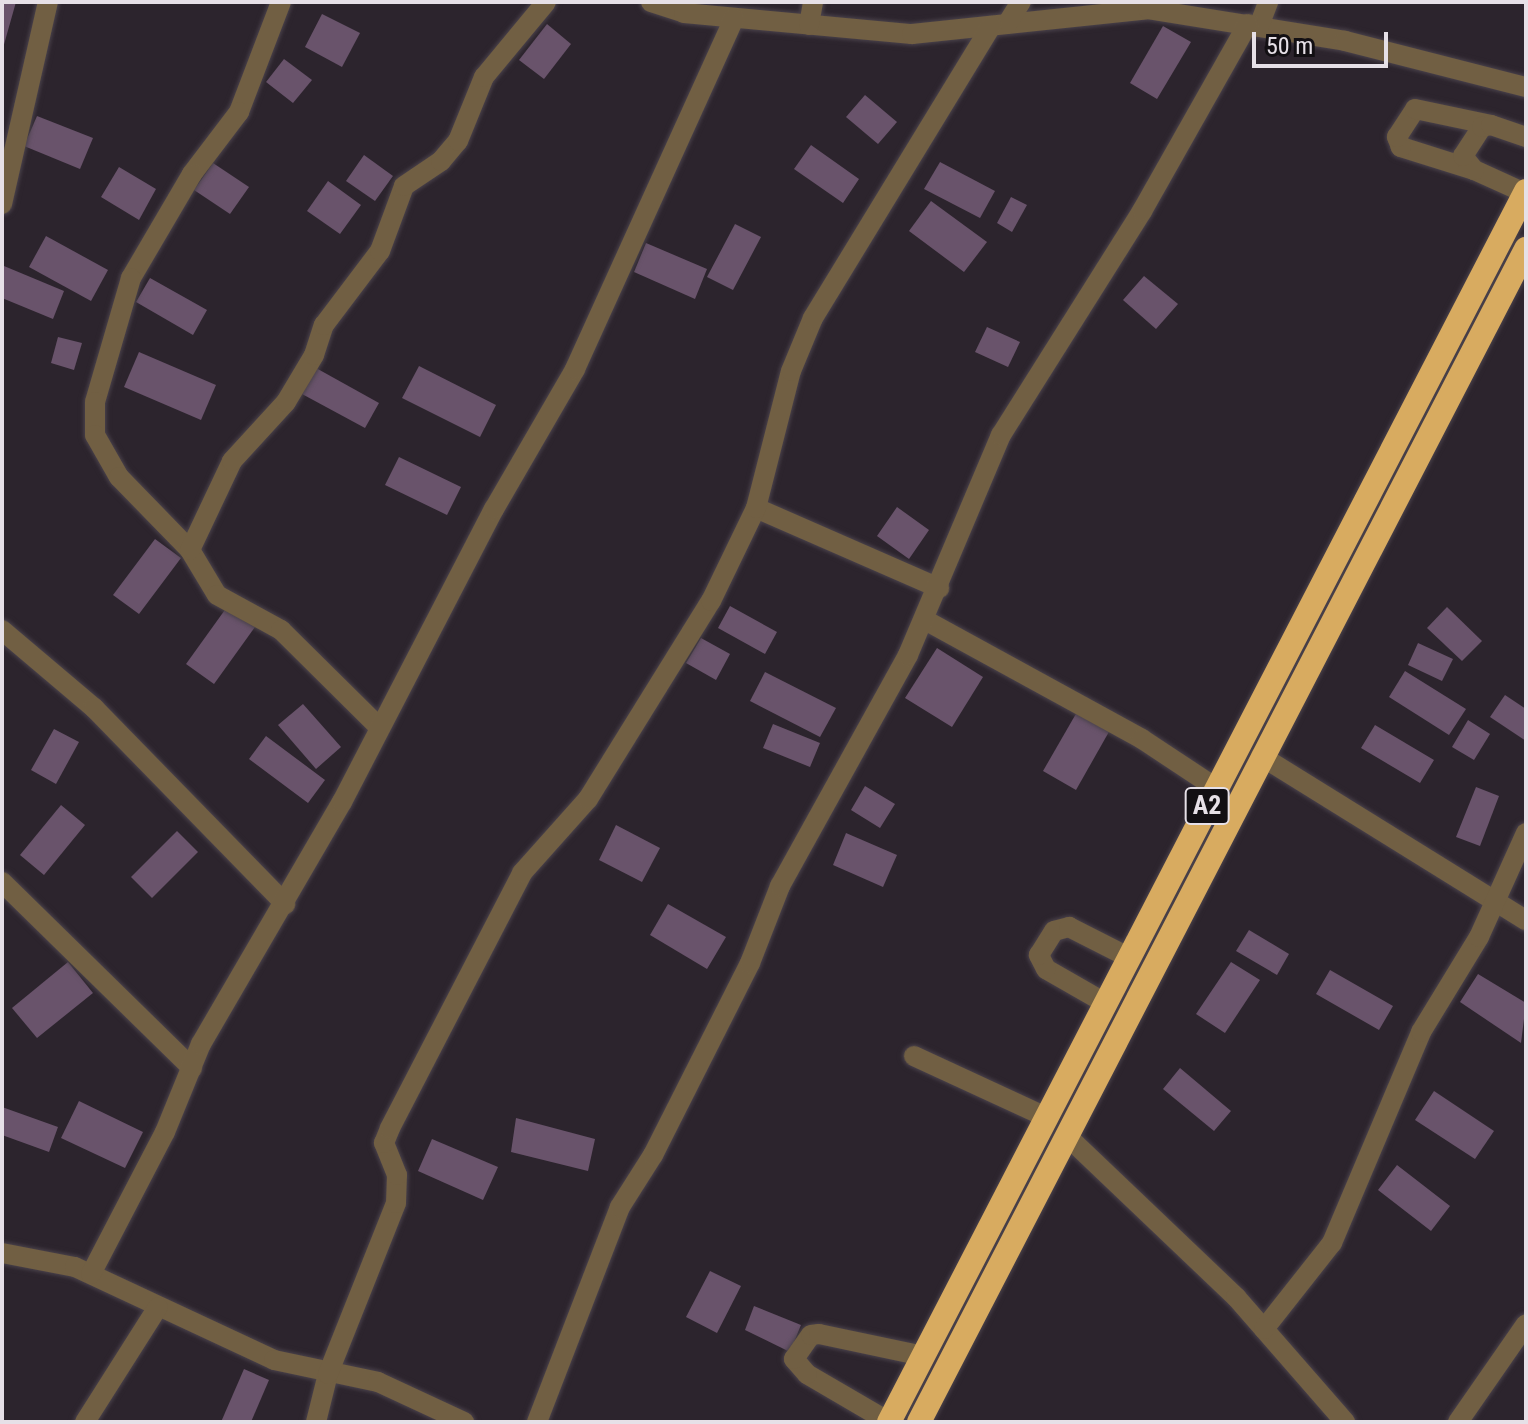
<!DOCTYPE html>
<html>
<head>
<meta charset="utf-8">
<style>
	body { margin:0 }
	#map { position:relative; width:1528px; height:1424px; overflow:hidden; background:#2c242d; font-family:"Roboto Condensed",sans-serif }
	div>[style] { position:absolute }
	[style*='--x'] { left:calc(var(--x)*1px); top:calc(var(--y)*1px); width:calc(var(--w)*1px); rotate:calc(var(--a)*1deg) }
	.building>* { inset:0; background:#69536b }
	.roads { filter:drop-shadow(0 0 2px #4a424b) drop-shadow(0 0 2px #4a424b) }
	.minor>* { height:20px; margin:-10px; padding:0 10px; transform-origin:10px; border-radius:10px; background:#715f43 }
	.highway>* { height:24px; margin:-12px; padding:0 12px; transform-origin:12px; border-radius:12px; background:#d8ab60 }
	span { translate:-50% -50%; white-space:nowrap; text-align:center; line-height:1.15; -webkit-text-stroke:7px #120f13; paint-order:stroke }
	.shield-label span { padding:2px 6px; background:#120f13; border:2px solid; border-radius:6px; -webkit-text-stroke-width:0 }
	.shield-label { font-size:26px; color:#e6e0e7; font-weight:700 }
	.frame { position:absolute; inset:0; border:4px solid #e6e0e7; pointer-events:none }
	.scale { position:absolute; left:1252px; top:32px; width:136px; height:36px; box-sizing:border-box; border:4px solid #e6e0e7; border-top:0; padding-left:10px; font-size:24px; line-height:28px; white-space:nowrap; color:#e6e0e7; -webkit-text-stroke:6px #120f13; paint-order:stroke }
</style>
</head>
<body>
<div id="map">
	<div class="building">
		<i style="clip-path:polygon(2px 2px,16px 2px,3px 48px,2px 48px)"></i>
		<i style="clip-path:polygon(322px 14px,360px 33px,342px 67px,305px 47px)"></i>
		<i style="clip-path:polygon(547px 24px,571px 44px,544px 79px,519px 60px)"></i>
		<i style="clip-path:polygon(1163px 26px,1191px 42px,1157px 99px,1130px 83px)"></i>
		<i style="clip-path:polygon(284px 59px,312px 80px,293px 103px,266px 82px)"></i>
		<i style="clip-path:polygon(865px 95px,897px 122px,878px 144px,846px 117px)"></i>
		<i style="clip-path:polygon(37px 116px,93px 138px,80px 169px,24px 146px)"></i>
		<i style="clip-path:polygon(811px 145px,859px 179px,843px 203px,794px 169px)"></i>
		<i style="clip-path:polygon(364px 155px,393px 176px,375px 201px,346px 181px)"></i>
		<i style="clip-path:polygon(940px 162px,995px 191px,980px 218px,924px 189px)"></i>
		<i style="clip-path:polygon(213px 163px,249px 187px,230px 214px,194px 190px)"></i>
		<i style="clip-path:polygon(119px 167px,156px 189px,139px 220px,101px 197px)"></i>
		<i style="clip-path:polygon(328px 181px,361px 205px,340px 234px,307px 211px)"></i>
		<i style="clip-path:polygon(1011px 197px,1027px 205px,1012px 232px,997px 223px)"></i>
		<i style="clip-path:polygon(931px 201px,987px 242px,964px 272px,909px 231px)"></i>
		<i style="clip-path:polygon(735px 224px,761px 237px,733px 290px,707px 277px)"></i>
		<i style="clip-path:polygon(46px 236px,108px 270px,91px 301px,29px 267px)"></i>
		<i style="clip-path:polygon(646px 243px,707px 269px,695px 299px,634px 272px)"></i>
		<i style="clip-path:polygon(4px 266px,64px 291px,53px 319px,2px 298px)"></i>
		<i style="clip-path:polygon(1144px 276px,1178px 304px,1156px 329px,1123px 300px)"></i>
		<i style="clip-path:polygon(150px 278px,207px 310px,193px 335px,136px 302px)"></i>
		<i style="clip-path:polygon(987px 327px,1020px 342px,1008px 367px,975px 352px)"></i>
		<i style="clip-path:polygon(58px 337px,82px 343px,74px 370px,51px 363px)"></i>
		<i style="clip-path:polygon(139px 352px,216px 385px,201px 420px,124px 387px)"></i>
		<i style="clip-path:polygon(419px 366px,496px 405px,480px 437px,402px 398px)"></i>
		<i style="clip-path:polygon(316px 368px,379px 403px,365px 428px,302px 394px)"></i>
		<i style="clip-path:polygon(399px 457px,461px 487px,447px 515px,385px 485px)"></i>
		<i style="clip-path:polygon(897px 507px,929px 530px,909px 559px,877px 536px)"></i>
		<i style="clip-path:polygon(155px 539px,181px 558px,139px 614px,113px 595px)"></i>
		<i style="clip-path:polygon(730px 606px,777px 632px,765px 654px,718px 628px)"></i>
		<i style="clip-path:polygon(227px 607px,255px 627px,214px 684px,186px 664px)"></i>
		<i style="clip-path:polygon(1447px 607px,1482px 641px,1462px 661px,1427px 628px)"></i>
		<i style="clip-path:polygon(701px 638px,730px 654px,716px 680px,686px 663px)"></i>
		<i style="clip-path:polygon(1418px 643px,1453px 659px,1442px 681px,1408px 665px)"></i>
		<i style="clip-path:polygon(937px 648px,983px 677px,952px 727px,905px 698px)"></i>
		<i style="clip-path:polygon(1405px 671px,1466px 709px,1449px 735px,1389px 697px)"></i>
		<i style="clip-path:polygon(765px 672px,836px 708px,820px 737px,750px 701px)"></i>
		<i style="clip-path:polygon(1505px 695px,1526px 709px,1526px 741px,1490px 717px)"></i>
		<i style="clip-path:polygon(303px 704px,341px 747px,316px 769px,278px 725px)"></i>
		<i style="clip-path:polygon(1077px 712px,1110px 730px,1076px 790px,1043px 771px)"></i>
		<i style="clip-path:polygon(1468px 720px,1490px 734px,1474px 760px,1452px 747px)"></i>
		<i style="clip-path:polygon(773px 724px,820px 743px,810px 767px,763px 748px)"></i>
		<i style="clip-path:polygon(1375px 725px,1434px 760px,1420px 783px,1361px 748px)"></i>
		<i style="clip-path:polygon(54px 729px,79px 742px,56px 784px,31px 770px)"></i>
		<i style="clip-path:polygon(266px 736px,325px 780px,308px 803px,249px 759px)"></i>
		<i style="clip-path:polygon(865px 786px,895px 804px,880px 828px,851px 810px)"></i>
		<i style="clip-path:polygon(1476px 787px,1499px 796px,1480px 846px,1456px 837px)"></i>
		<i style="clip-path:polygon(61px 805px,85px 825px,44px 875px,20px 855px)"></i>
		<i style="clip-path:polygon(616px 825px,660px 848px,642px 882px,599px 860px)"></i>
		<i style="clip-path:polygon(177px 831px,198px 852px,152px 898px,131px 877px)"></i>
		<i style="clip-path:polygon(846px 833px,897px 855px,883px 887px,833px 865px)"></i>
		<i style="clip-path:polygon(668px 904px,726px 937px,707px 969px,650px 935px)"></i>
		<i style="clip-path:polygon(1249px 930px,1289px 954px,1277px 975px,1236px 951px)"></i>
		<i style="clip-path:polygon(68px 962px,93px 993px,37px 1038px,12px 1008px)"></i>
		<i style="clip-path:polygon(1231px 962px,1260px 980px,1225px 1033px,1196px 1014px)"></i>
		<i style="clip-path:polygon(1330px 970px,1393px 1006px,1379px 1030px,1316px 994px)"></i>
		<i style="clip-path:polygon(1478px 974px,1526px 1003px,1521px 1043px,1460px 1002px)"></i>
		<i style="clip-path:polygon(1180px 1068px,1231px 1111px,1214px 1131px,1163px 1089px)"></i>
		<i style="clip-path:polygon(1434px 1091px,1494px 1131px,1475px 1159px,1415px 1120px)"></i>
		<i style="clip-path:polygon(79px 1101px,143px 1132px,125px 1168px,61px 1138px)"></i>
		<i style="clip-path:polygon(2px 1107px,58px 1127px,49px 1152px,2px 1135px)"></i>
		<i style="clip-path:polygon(516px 1118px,595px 1139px,588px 1171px,511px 1152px)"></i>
		<i style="clip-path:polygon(432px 1139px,498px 1167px,483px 1200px,418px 1171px)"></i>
		<i style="clip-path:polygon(1397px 1165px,1450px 1206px,1431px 1231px,1378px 1190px)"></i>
		<i style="clip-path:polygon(710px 1271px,741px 1286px,717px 1333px,686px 1317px)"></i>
		<i style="clip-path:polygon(754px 1306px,801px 1325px,790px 1352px,745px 1330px)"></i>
		<i style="clip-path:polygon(244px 1369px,269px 1380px,251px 1422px,221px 1422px)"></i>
	</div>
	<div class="roads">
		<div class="minor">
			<i style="--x:281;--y:2;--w:118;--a:110.9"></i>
			<i style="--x:239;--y:112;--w:78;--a:127.2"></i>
			<i style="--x:192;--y:174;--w:121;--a:120.4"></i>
			<i style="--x:131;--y:278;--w:129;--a:106.2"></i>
			<i style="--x:95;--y:402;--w:33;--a:90"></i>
			<i style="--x:95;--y:435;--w:48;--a:60.3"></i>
			<i style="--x:119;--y:477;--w:102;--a:45.8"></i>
			<i style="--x:190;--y:550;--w:52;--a:59"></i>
			<i style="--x:217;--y:595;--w:73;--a:28.7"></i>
			<i style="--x:281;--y:630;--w:138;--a:44.7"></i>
			<i style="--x:651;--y:2;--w:35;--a:18"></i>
			<i style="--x:684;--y:13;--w:229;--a:5.3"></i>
			<i style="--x:912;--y:34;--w:237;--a:-6"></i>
			<i style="--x:1148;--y:9;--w:200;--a:9.2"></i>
			<i style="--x:1345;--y:41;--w:187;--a:14.3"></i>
			<i style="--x:1007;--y:24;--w:26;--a:-58"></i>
			<i style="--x:809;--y:25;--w:23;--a:-80"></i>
			<i style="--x:1259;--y:26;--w:26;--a:-69"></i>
			<i style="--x:1474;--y:170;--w:77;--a:-162.5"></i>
			<i style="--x:1401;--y:147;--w:11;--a:-112"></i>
			<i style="--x:1397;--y:137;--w:33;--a:-57"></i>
			<i style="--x:1415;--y:109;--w:78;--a:11.9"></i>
			<i style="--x:1525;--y:193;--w:56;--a:-155.7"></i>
			<i style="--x:1474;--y:170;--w:18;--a:-128"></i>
			<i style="--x:1463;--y:156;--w:35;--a:-57"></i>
			<i style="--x:1482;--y:127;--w:9;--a:-13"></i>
			<i style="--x:1491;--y:125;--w:37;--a:19"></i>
			<i style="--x:2;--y:204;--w:207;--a:-77.2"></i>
			<i style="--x:756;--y:508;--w:200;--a:23.6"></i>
			<i style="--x:190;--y:550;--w:98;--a:-64.7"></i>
			<i style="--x:232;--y:461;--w:80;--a:-47.5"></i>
			<i style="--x:286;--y:402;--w:55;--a:-59.2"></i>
			<i style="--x:314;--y:355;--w:32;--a:-72"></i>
			<i style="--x:324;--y:325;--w:93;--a:-52.9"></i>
			<i style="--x:380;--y:251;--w:69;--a:-69.7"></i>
			<i style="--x:404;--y:186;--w:45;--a:-34"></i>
			<i style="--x:441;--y:161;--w:26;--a:-50"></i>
			<i style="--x:458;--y:141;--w:69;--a:-67.9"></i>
			<i style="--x:484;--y:77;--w:97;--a:-50.4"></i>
			<i style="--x:925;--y:620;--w:247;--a:28.7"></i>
			<i style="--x:1142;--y:739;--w:89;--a:33.5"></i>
			<i style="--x:2;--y:630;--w:121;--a:40.3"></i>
			<i style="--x:94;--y:708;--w:274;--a:45.7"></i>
			<i style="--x:1261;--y:756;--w:312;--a:31.8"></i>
			<i style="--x:2;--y:882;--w:266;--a:44.4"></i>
			<i style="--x:1107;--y:1004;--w:70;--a:-150.2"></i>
			<i style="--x:1046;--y:969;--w:16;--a:-117"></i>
			<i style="--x:1039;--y:955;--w:28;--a:-58"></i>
			<i style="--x:1054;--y:931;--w:16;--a:-15"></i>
			<i style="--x:1069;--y:927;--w:68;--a:26.9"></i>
			<i style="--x:914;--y:1056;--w:148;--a:24.8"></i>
			<i style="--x:1069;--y:1138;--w:231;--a:43.6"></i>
			<i style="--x:1236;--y:1297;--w:166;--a:48.9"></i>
			<i style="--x:2;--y:1253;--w:74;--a:10.9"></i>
			<i style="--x:75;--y:1267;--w:220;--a:25"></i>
			<i style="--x:274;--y:1360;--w:106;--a:11.9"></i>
			<i style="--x:378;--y:1382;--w:95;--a:24.9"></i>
			<i style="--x:91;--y:1274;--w:160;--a:-62.5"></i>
			<i style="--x:165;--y:1132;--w:95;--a:-67.8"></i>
			<i style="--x:201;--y:1044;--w:280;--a:-59.8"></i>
			<i style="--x:342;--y:802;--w:330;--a:-62.6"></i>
			<i style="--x:494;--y:509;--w:162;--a:-59.9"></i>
			<i style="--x:575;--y:369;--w:385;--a:-65.6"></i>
			<i style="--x:1264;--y:1329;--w:110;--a:-51.7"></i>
			<i style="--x:1332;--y:1243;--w:229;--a:-67.1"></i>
			<i style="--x:1421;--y:1032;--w:111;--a:-58.6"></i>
			<i style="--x:1479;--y:937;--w:114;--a:-65.7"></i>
			<i style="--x:85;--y:1422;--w:136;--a:-57.6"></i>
			<i style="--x:316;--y:1422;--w:49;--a:-76"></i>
			<i style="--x:328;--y:1374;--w:184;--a:-68.3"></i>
			<i style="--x:396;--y:1203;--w:28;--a:-88"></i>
			<i style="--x:397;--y:1175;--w:35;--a:-112"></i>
			<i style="--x:384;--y:1143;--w:16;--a:-68"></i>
			<i style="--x:390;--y:1128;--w:287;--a:-62.6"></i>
			<i style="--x:522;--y:873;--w:99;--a:-48.3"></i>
			<i style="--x:588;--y:799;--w:233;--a:-58.2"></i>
			<i style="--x:711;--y:601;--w:103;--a:-64.2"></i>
			<i style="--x:756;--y:508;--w:141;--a:-75.7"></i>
			<i style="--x:791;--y:371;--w:57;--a:-67.5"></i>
			<i style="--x:813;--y:318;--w:342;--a:-58.6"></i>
			<i style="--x:537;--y:1422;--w:230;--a:-68.9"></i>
			<i style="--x:620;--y:1207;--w:62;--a:-57.6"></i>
			<i style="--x:653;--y:1155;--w:215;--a:-63.2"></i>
			<i style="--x:750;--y:963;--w:83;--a:-68.7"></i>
			<i style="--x:780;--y:886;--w:264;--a:-61"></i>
			<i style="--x:908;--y:655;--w:239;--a:-67.1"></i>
			<i style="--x:1001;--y:435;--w:265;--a:-57.8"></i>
			<i style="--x:1142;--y:211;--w:215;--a:-60.5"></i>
			<i style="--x:889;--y:1422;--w:95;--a:-149.7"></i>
			<i style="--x:807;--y:1374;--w:20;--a:-131"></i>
			<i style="--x:794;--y:1359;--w:29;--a:-55"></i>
			<i style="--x:811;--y:1335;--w:8;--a:-7"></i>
			<i style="--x:819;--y:1334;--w:106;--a:11.9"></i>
			<i style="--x:1458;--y:1422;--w:119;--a:-55.2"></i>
		</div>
		<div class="highway">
			<i style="--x:889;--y:1422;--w:1386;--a:-62.64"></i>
			<i style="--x:919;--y:1422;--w:1321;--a:-62.64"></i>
		</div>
	</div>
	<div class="shield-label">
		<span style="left:1207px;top:806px">A2</span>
	</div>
	<div class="frame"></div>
	<div class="scale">50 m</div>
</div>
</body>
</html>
